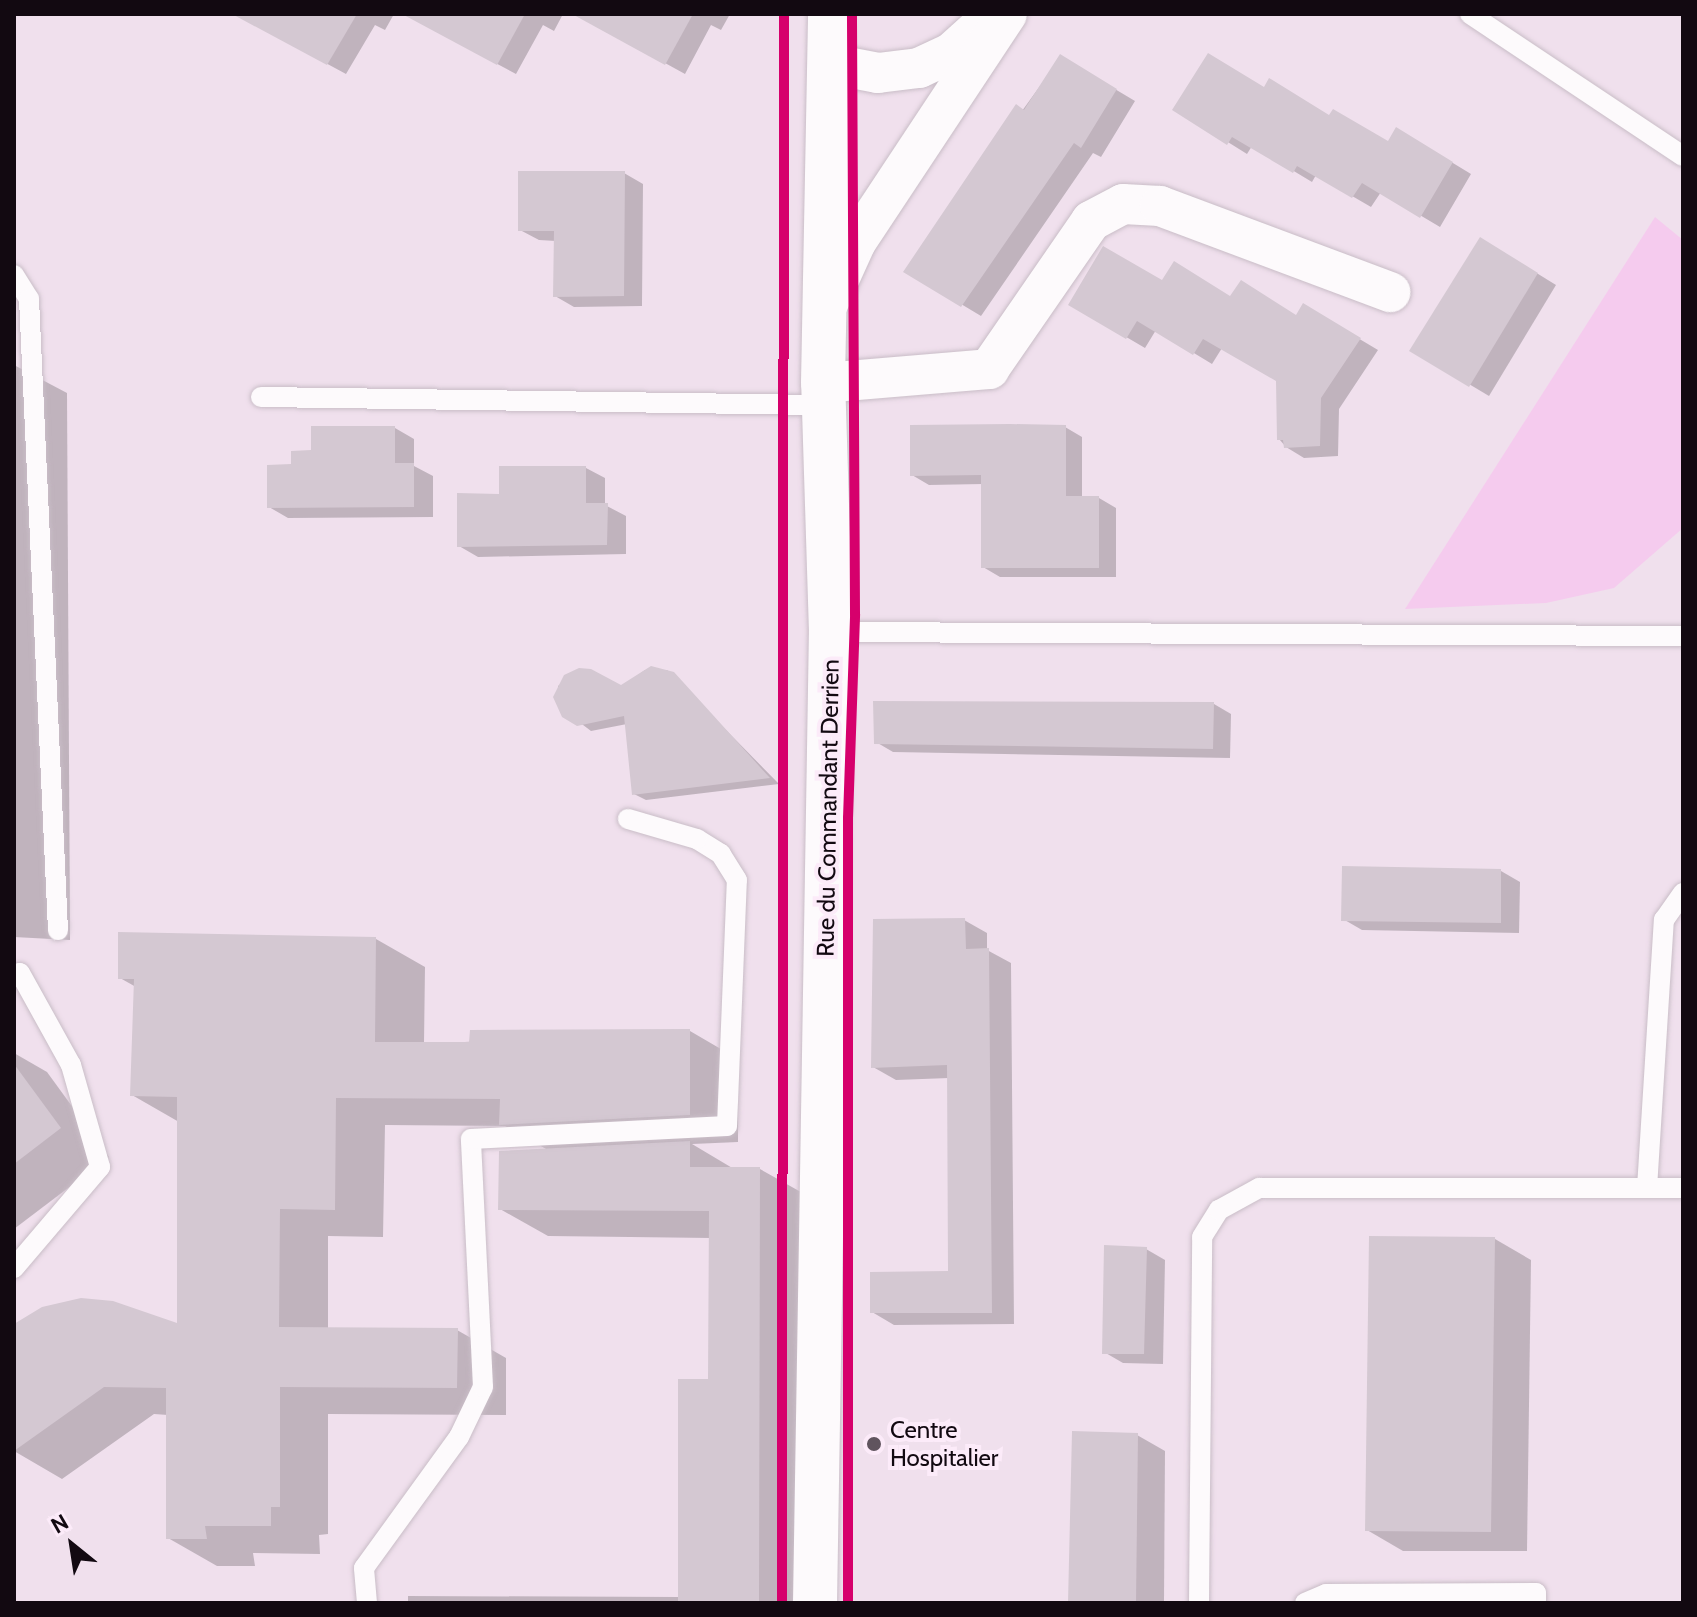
<!DOCTYPE html>
<html>
<head>
<meta charset="utf-8">
<style>
	body { margin:0 }
	#map { position:relative; width:1697px; height:1617px; overflow:hidden; background:#f0e0ed; font-family:Cabin,sans-serif }
	div>[style] { position:absolute }
	[style*='--x'] { left:calc(var(--x)*1px); top:calc(var(--y)*1px); width:calc(var(--w)*1px); rotate:calc(var(--a)*1deg) }
	.green>* { inset:0; background:#f5cbee }
	.shadow>* { inset:0; background:#0003 }
	.building>* { inset:0; background:#d4c8d2 }
	.roads { filter:drop-shadow(0 0 2px #c9bdc7) drop-shadow(0 0 2px #c9bdc7) }
	.service>* { height:20px; margin:-10px; padding:0 10px; transform-origin:10px; border-radius:10px; background:#fdfafc }
	.minor>* { height:40px; margin:-20px; padding:0 20px; transform-origin:20px; border-radius:20px; background:#fdfafc }
	.secondary>* { height:44px; margin:-22px; padding:0 22px; transform-origin:22px; border-radius:22px; background:#fdfafc }
	.cycleway>* { height:10px; margin:-5px; padding:0 5px; transform-origin:5px; border-radius:5px; background:#d6006c }
	.dots>* { width:22px; height:22px; translate:-50% -50%; box-sizing:border-box; border:4px solid #fcebf9; border-radius:50% }
	span { translate:-50% -50%; white-space:nowrap; text-align:center; line-height:1.15; -webkit-text-stroke:8px #fcebf9; paint-order:stroke }
	.street-label { font-size:24px; color:#120911 }
	.poi-label { font-size:24px; color:#120911 }
	.left { translate:0 -50%; text-align:left }
	.frame { position:absolute; inset:0; border:16px solid #120911; pointer-events:none }
	.north { position:absolute; left:32px; top:1505px; width:80px; height:80px; -webkit-text-stroke:6px #fcebf9; paint-order:stroke; rotate:330deg; font-size:22px; font-weight:700; line-height:32px; text-align:center; color:#120911 }
	.north::after { content:''; display:block; margin:auto; width:28px; height:36px; background:#120911; clip-path:polygon(50% 0,100% 100%,50% 72%,0 100%) }
</style>
</head>
<body>
<div id="map">
	<div class="green">
		<i style="clip-path:polygon(1655px 217px,1683px 240px,1683px 528px,1614px 588px,1546px 603px,1405px 609px)"></i>
	</div>
	<div class="shadow">
		<i style="clip-path:polygon(277px 14px,394px 14px,385px 30px,375px 25px,346px 74px,285px 41px)"></i>
		<i style="clip-path:polygon(404px 14px,563px 14px,554px 31px,543px 25px,516px 74px)"></i>
		<i style="clip-path:polygon(614px 14px,730px 14px,721px 30px,711px 25px,685px 74px,605px 30px)"></i>
		<i style="clip-path:polygon(1061px 57px,1135px 101px,1101px 157px,1093px 153px,981px 316px,906px 271px)"></i>
		<i style="clip-path:polygon(1265px 89px,1389px 144px,1397px 129px,1471px 174px,1440px 227px,1381px 192px,1371px 207px,1316px 175px,1312px 182px,1252px 146px,1247px 154px,1175px 109px)"></i>
		<i style="clip-path:polygon(624px 173px,643px 184px,642px 306px,574px 307px,555px 296px,556px 241px,539px 240px,520px 230px)"></i>
		<i style="clip-path:polygon(1499px 250px,1556px 285px,1489px 396px,1412px 350px)"></i>
		<i style="clip-path:polygon(1162px 283px,1297px 317px,1304px 306px,1378px 350px,1339px 409px,1338px 456px,1304px 458px,1286px 447px,1279px 439px,1278px 380px,1222px 348px,1212px 364px,1156px 330px,1145px 348px,1070px 304px)"></i>
		<i style="clip-path:polygon(14px 365px,67px 393px,70px 940px,14px 937px)"></i>
		<i style="clip-path:polygon(1065px 427px,1082px 437px,1082px 498px,1099px 498px,1116px 508px,1116px 577px,1000px 577px,983px 567px,983px 484px,929px 485px,912px 475px)"></i>
		<i style="clip-path:polygon(395px 428px,414px 439px,414px 466px,433px 476px,433px 517px,288px 518px,269px 507px,313px 452px)"></i>
		<i style="clip-path:polygon(586px 468px,605px 478px,605px 505px,626px 516px,626px 554px,478px 557px,459px 546px,501px 496px)"></i>
		<i style="clip-path:polygon(579px 670px,621px 688px,645px 670px,667px 670px,779px 784px,646px 800px,634px 794px,627px 724px,591px 731px,558px 706px,558px 686px)"></i>
		<i style="clip-path:polygon(1214px 704px,1231px 714px,1230px 758px,893px 752px,876px 742px)"></i>
		<i style="clip-path:polygon(1501px 871px,1520px 882px,1519px 933px,1362px 930px,1343px 919px)"></i>
		<i style="clip-path:polygon(964px 920px,987px 933px,987px 950px,1011px 963px,1014px 1324px,894px 1325px,872px 1312px,950px 1273px,949px 1078px,896px 1080px,873px 1067px)"></i>
		<i style="clip-path:polygon(376px 939px,425px 967px,424px 1044px,690px 1031px,738px 1059px,738px 1142px,692px 1144px,734px 1169px,760px 1169px,808px 1196px,807px 1603px,408px 1603px,408px 1596px,680px 1597px,710px 1381px,711px 1238px,548px 1236px,500px 1209px,548px 1150px,505px 1126px,385px 1125px,383px 1237px,328px 1236px,328px 1329px,457px 1330px,506px 1358px,506px 1415px,328px 1414px,328px 1534px,319px 1535px,320px 1554px,253px 1553px,255px 1566px,217px 1566px,168px 1538px,168px 1415px,154px 1414px,62px 1479px,14px 1451px,14px 1328px,179px 1325px,179px 1122px,132px 1095px,136px 987px,120px 978px)"></i>
		<i style="clip-path:polygon(14px 1053px,47px 1072px,109px 1157px,14px 1229px)"></i>
		<i style="clip-path:polygon(1495px 1239px,1531px 1260px,1527px 1551px,1403px 1551px,1367px 1530px)"></i>
		<i style="clip-path:polygon(1146px 1249px,1165px 1260px,1163px 1364px,1123px 1363px,1104px 1352px)"></i>
		<i style="clip-path:polygon(1137px 1435px,1165px 1451px,1164px 1603px,1070px 1603px)"></i>
	</div>
	<div class="building">
		<i style="clip-path:polygon(232px 14px,357px 14px,327px 65px)"></i>
		<i style="clip-path:polygon(402px 14px,525px 14px,497px 65px)"></i>
		<i style="clip-path:polygon(572px 14px,693px 14px,665px 65px)"></i>
		<i style="clip-path:polygon(1208px 53px,1264px 87px,1269px 78px,1329px 115px,1333px 109px,1388px 141px,1396px 127px,1453px 162px,1420px 218px,1362px 183px,1352px 198px,1297px 166px,1293px 173px,1232px 137px,1227px 145px,1172px 110px)"></i>
		<i style="clip-path:polygon(1060px 54px,1117px 89px,1081px 148px,1074px 143px,961px 307px,903px 272px,1016px 104px,1024px 110px)"></i>
		<i style="clip-path:polygon(518px 171px,625px 171px,624px 296px,553px 297px,554px 231px,518px 231px)"></i>
		<i style="clip-path:polygon(1480px 237px,1538px 273px,1469px 387px,1409px 351px)"></i>
		<i style="clip-path:polygon(1103px 246px,1162px 280px,1174px 261px,1230px 296px,1241px 280px,1296px 315px,1303px 303px,1361px 338px,1321px 398px,1320px 446px,1284px 448px,1283px 440px,1277px 440px,1276px 381px,1203px 339px,1193px 355px,1137px 321px,1126px 339px,1068px 305px)"></i>
		<i style="clip-path:polygon(1010px 424px,1066px 425px,1066px 496px,1099px 496px,1099px 568px,981px 568px,981px 475px,910px 476px,910px 425px)"></i>
		<i style="clip-path:polygon(311px 426px,395px 426px,395px 463px,414px 463px,414px 507px,267px 508px,267px 465px,291px 464px,291px 451px,311px 450px)"></i>
		<i style="clip-path:polygon(499px 466px,586px 466px,586px 503px,608px 503px,607px 545px,457px 547px,457px 493px,499px 494px)"></i>
		<i style="clip-path:polygon(651px 666px,674px 672px,770px 778px,632px 795px,624px 716px,577px 726px,562px 717px,553px 697px,564px 675px,579px 668px,591px 669px,621px 685px)"></i>
		<i style="clip-path:polygon(873px 701px,1214px 702px,1213px 749px,874px 744px)"></i>
		<i style="clip-path:polygon(1342px 866px,1501px 869px,1501px 923px,1341px 921px)"></i>
		<i style="clip-path:polygon(965px 918px,966px 949px,989px 948px,992px 1313px,870px 1313px,870px 1272px,948px 1271px,947px 1065px,871px 1068px,873px 919px)"></i>
		<i style="clip-path:polygon(118px 932px,376px 937px,375px 1042px,469px 1042px,470px 1030px,690px 1029px,690px 1115px,499px 1125px,500px 1099px,336px 1098px,335px 1210px,280px 1209px,279px 1327px,458px 1328px,457px 1388px,280px 1387px,280px 1507px,271px 1507px,271px 1526px,205px 1526px,207px 1539px,166px 1539px,166px 1388px,104px 1387px,14px 1451px,14px 1324px,42px 1307px,81px 1298px,113px 1301px,177px 1323px,177px 1097px,130px 1096px,134px 979px,118px 979px)"></i>
		<i style="clip-path:polygon(14px 1064px,61px 1128px,14px 1164px)"></i>
		<i style="clip-path:polygon(690px 1141px,690px 1167px,760px 1167px,759px 1603px,678px 1603px,678px 1379px,708px 1379px,709px 1211px,498px 1210px,499px 1151px)"></i>
		<i style="clip-path:polygon(1369px 1236px,1495px 1237px,1491px 1532px,1365px 1531px)"></i>
		<i style="clip-path:polygon(1104px 1245px,1147px 1247px,1144px 1354px,1102px 1354px)"></i>
		<i style="clip-path:polygon(1072px 1431px,1138px 1433px,1136px 1603px,1068px 1603px)"></i>
	</div>
	<div class="roads">
		<div class="service">
			<i style="--x:1470;--y:14;--w:256;--a:33.7"></i>
			<i style="--x:14;--y:275;--w:28;--a:58"></i>
			<i style="--x:29;--y:299;--w:632;--a:87.37"></i>
			<i style="--x:261;--y:397;--w:562;--a:0.82"></i>
			<i style="--x:831;--y:632;--w:852;--a:0.27"></i>
			<i style="--x:14;--y:977;--w:7;--a:-34"></i>
			<i style="--x:20;--y:973;--w:105;--a:61"></i>
			<i style="--x:71;--y:1065;--w:106;--a:74.1"></i>
			<i style="--x:100;--y:1167;--w:133;--a:130.4"></i>
			<i style="--x:1647;--y:1188;--w:269;--a:-86.4"></i>
			<i style="--x:1664;--y:920;--w:33;--a:-55"></i>
			<i style="--x:367;--y:1603;--w:35;--a:-95"></i>
			<i style="--x:364;--y:1568;--w:162;--a:-54.1"></i>
			<i style="--x:459;--y:1437;--w:55;--a:-64.4"></i>
			<i style="--x:483;--y:1387;--w:248;--a:-92.8"></i>
			<i style="--x:471;--y:1139;--w:256;--a:-2.9"></i>
			<i style="--x:727;--y:1126;--w:246;--a:-87.7"></i>
			<i style="--x:737;--y:880;--w:31;--a:-122"></i>
			<i style="--x:721;--y:854;--w:28;--a:-148"></i>
			<i style="--x:697;--y:839;--w:72;--a:-163.8"></i>
			<i style="--x:1199;--y:1603;--w:366;--a:-89.5"></i>
			<i style="--x:1202;--y:1237;--w:32;--a:-58"></i>
			<i style="--x:1219;--y:1210;--w:46;--a:-28.8"></i>
			<i style="--x:1259;--y:1188;--w:424;--a:0"></i>
			<i style="--x:1305;--y:1603;--w:23;--a:-23"></i>
			<i style="--x:1326;--y:1594;--w:210;--a:-0.3"></i>
			<i style="--x:1536;--y:1593;--w:10;--a:90"></i>
		</div>
		<div class="minor">
			<i style="--x:831;--y:64;--w:48;--a:10.8"></i>
			<i style="--x:878;--y:73;--w:41;--a:-7"></i>
			<i style="--x:919;--y:68;--w:35;--a:-25"></i>
			<i style="--x:951;--y:53;--w:54;--a:-42"></i>
			<i style="--x:827;--y:306;--w:70;--a:-65.6"></i>
			<i style="--x:856;--y:242;--w:273;--a:-56.5"></i>
			<i style="--x:823;--y:383;--w:167;--a:-4.8"></i>
			<i style="--x:989;--y:369;--w:180;--a:-55.4"></i>
			<i style="--x:1091;--y:221;--w:36;--a:-28"></i>
			<i style="--x:1123;--y:204;--w:37;--a:3"></i>
			<i style="--x:1160;--y:206;--w:246;--a:20.5"></i>
		</div>
		<div class="secondary">
			<i style="--x:815;--y:1603;--w:971;--a:-89.06"></i>
			<i style="--x:831;--y:632;--w:249;--a:-91.8"></i>
			<i style="--x:823;--y:383;--w:369;--a:-88.9"></i>
		</div>
	</div>
	<div class="cycleway">
		<i style="--x:782;--y:1603;--w:1589;--a:-89.93"></i>
		<i style="--x:848;--y:1603;--w:785;--a:-90"></i>
		<i style="--x:848;--y:818;--w:204;--a:-88"></i>
		<i style="--x:855;--y:614;--w:600;--a:-90.29"></i>
	</div>
	<div class="dots">
		<i style="left:874px;top:1444px;background:#60545e"></i>
	</div>
	<div class="street-label">
		<span style="left:828px;top:808px;rotate:-89deg">Rue du Commandant Derrien</span>
	</div>
	<div class="poi-label">
		<span class="left" style="left:890px;top:1444px">Centre<br>Hospitalier</span>
	</div>
	<div class="frame"></div>
	<div class="north">N</div>
</div>
</body>
</html>
